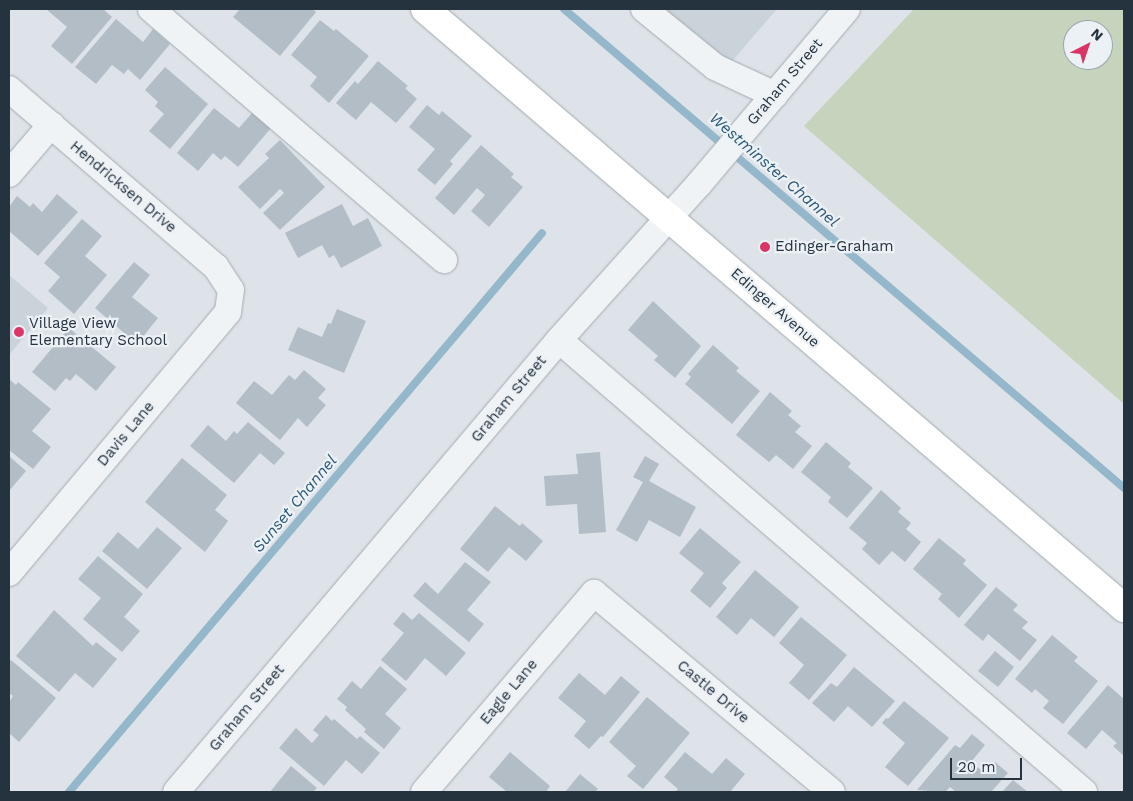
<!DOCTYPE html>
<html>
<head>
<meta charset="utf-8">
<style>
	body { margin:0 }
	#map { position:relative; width:1133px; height:801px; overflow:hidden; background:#dde3e8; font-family:"Work Sans",sans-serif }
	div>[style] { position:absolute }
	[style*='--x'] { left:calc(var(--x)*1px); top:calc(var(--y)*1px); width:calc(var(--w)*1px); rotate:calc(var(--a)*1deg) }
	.built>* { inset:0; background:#cad2da }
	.green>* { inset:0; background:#c6d3bd }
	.stream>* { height:8px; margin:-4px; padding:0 4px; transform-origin:4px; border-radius:4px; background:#94b7cb }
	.building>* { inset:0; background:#b3bdc5 }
	.roads { filter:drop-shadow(0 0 1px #a2abb2) drop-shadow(0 0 1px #a2abb2) }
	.minor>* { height:26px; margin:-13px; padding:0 13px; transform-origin:13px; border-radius:13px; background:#eff3f6 }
	.major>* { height:28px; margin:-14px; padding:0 14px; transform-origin:14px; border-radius:14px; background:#fff }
	.dots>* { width:14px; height:14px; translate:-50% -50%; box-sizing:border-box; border:2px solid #ecf1f6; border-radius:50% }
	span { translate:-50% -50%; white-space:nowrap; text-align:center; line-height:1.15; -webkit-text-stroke:4.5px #ecf1f6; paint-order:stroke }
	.street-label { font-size:15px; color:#25333f }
	.poi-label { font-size:15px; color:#25333f }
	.left { translate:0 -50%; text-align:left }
	.water-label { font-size:16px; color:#2c5976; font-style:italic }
	.frame { position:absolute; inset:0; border:10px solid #25333f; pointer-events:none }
	.north { position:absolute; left:1063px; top:20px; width:50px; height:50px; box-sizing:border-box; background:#ecf1f6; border:1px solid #9ca5ad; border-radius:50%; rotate:41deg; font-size:14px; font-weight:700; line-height:20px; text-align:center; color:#25333f }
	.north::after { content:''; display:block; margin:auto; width:18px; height:22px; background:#d93667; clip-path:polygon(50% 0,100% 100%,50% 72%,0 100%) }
	.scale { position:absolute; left:950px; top:758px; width:72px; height:22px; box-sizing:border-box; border:2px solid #25333f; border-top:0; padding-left:6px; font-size:15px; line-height:18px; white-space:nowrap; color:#25333f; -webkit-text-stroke:4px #ecf1f6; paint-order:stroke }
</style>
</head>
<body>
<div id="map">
	<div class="built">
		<i style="clip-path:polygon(661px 9px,777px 9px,728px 66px)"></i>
		<i style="clip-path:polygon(9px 275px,48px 308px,9px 355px)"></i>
	</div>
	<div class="green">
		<i style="clip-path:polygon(evenodd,914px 9px,1124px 9px,1124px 404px,804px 126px,914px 9px,1073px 30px,1103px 30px,1103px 60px,1073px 60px,1073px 30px)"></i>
	</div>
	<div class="stream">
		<i style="--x:564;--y:9;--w:737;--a:40.54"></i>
		<i style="--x:69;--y:792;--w:732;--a:-49.76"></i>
	</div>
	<div class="building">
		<i style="clip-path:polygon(46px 9px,103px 9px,112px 17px,72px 64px,51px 46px,67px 27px)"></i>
		<i style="clip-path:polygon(240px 9px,312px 9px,316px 12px,280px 56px,233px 17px)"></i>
		<i style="clip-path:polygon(116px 19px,143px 42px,153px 29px,170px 44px,140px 80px,128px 69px,124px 74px,112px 65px,96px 84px,75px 67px)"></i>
		<i style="clip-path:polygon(320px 20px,334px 31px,336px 29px,369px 56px,329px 103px,310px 86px,317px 77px,291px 55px)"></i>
		<i style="clip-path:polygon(378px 61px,408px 86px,405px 88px,417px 99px,396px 123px,371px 102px,356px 120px,336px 103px,355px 81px,358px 84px)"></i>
		<i style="clip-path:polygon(165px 67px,208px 104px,170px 149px,149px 131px,164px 114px,155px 106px,158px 102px,145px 90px)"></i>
		<i style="clip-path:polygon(427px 105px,439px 115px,442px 111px,472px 136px,450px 161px,453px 164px,435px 185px,417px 170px,435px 149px,409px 127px)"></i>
		<i style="clip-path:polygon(214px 108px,239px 128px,252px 113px,271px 128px,238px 167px,225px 156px,221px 160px,213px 153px,198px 171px,177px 153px)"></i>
		<i style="clip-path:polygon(280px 140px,325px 187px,280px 230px,263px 213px,284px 193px,280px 189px,260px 209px,238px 187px,269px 158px,265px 154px)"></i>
		<i style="clip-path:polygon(481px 145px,514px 174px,511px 177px,523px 187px,489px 227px,471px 211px,485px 195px,477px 188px,454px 215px,435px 198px)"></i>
		<i style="clip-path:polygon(57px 194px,78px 212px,38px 256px,9px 231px,9px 207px,17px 196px,30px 207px,33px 203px,42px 212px)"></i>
		<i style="clip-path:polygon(342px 204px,353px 226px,368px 218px,382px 246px,341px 268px,334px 255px,329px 258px,322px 245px,298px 258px,285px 233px)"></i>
		<i style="clip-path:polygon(82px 219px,102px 236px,85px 256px,107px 275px,74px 314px,48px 291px,60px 277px,44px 263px)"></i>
		<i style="clip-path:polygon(134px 262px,150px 275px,132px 297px,158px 318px,137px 344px,95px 308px)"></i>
		<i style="clip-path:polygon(653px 301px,701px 346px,675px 378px,654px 360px,658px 356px,628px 330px)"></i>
		<i style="clip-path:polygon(337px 309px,366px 321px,344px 373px,288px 350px,298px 327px,322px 337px,328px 323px,331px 324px)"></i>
		<i style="clip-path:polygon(69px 328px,116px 367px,96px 391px,76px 374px,70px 381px,66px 378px,55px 391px,32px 372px)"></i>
		<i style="clip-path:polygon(713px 345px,739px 368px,736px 371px,760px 391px,732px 424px,685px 384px,691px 377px,688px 374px)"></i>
		<i style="clip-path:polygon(304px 370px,326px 389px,318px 398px,326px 405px,307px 427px,298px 418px,280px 440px,236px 403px,254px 381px,272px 395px,289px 375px,295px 380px)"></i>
		<i style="clip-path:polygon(9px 379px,16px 385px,18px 382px,51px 409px,32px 431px,51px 447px,33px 469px,9px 450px)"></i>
		<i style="clip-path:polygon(770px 392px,792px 411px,788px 415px,801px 426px,795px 432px,812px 446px,793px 469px,776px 455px,769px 462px,736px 435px)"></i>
		<i style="clip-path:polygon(248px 422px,285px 453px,274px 465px,260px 453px,234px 483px,190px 446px,208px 425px,226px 441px,234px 431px,237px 434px)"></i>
		<i style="clip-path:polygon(826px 442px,851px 463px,848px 467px,873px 488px,847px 518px,828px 502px,831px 497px,801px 472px)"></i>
		<i style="clip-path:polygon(600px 452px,606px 532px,579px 534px,577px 504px,546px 506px,544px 476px,578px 474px,576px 454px)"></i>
		<i style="clip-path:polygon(9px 456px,26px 471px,9px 491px)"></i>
		<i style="clip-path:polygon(645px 456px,659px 464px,649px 481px,696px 507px,680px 537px,649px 520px,637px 542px,616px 530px,643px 482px,633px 477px)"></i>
		<i style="clip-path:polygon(182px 458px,227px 495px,215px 510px,228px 521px,205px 552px,145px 502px)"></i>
		<i style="clip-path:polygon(881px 490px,901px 508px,898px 512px,911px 523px,906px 529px,921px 542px,905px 562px,892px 551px,879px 565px,862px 549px,867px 543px,849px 528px)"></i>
		<i style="clip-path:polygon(495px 506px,520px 526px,522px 523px,543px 541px,526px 561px,509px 547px,488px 572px,460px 549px)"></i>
		<i style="clip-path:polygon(157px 527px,182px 548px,147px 589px,102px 551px,118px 532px,138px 549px)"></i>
		<i style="clip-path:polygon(700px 528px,741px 562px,722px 583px,727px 588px,710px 608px,690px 591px,704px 573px,679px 553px)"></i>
		<i style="clip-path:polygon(939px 538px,966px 560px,963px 564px,987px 585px,959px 618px,938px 599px,942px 594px,913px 569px)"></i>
		<i style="clip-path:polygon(98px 556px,143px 594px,124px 617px,140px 631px,122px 652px,83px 619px,101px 598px,78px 579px)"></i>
		<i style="clip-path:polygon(465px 562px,491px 582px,467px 610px,484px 624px,469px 642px,413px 596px,425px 582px,438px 594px)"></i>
		<i style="clip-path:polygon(755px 570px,799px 607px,774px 637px,751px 618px,737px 635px,716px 617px)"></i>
		<i style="clip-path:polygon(996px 587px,1018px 605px,1013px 610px,1028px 622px,1022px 628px,1037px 640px,1020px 661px,988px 634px,983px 641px,964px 625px)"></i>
		<i style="clip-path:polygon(54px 610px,93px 646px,96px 642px,117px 659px,93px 688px,75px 673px,59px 692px,16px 656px)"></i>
		<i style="clip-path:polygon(403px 612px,412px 620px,419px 613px,466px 653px,446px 676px,425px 658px,406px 681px,381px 660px,404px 633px,393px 624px)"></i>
		<i style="clip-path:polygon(801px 617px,847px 655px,809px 700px,789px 683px,804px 665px,779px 643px)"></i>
		<i style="clip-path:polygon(1052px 635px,1078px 657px,1074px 661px,1098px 681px,1063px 724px,1043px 708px,1049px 701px,1035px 689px,1032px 693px,1015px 679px)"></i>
		<i style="clip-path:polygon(995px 651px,1014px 667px,998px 687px,978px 671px)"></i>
		<i style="clip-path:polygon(11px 660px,56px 698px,19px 742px,9px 733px,9px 702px,13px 696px,9px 693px,9px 662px)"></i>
		<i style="clip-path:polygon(380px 666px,407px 689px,385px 714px,401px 728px,384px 749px,364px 732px,366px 729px,345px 710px,347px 707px,337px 699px,352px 681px,361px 689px)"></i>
		<i style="clip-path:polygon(854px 667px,895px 701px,872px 727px,848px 706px,834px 722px,812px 703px,831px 683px,837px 687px)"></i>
		<i style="clip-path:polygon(579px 673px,605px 695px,621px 676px,640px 692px,603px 737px,601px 736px,589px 749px,574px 736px,586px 721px,558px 698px)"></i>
		<i style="clip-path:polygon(1108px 685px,1124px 699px,1124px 756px,1113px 746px,1117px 743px,1102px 730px,1086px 749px,1067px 733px)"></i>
		<i style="clip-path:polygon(647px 697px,690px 733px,643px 789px,627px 776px,636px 766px,609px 742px)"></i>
		<i style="clip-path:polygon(904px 701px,949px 738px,908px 786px,885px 767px,905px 743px,882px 723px,886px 718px,888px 719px)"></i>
		<i style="clip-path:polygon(326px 715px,332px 721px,334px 719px,357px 739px,360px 736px,380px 753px,362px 774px,346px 760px,324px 786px,279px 748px,296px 728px,312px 743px,319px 735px,313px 730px)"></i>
		<i style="clip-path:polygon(972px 734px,985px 745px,971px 762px,986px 774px,995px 762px,1008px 773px,991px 792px,956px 792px,950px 787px,945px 792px,917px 790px,955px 745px,960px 748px)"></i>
		<i style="clip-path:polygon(510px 752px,550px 786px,546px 792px,507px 792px,489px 777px)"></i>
		<i style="clip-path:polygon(685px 752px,712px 774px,726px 758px,745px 774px,730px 792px,675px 792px,678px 789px,664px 777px)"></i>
		<i style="clip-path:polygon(291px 766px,317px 788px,313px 792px,270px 792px)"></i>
		<i style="clip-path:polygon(580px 774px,598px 789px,595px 792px,565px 792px)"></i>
		<i style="clip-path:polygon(1013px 780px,1028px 792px,1002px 792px)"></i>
	</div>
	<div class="roads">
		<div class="minor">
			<i style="--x:151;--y:9;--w:386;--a:40.6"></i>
			<i style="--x:644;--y:9;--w:92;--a:39.2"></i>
			<i style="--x:715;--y:67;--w:66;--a:25"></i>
			<i style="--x:9;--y:89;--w:273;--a:40.7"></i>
			<i style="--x:216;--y:267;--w:27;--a:57"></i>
			<i style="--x:231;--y:290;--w:22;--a:98"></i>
			<i style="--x:228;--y:312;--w:341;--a:130"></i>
			<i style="--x:9;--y:174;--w:65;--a:-49.4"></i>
			<i style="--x:559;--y:340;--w:693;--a:40.73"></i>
			<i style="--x:176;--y:792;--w:592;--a:-49.72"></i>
			<i style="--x:559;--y:340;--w:210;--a:-48.1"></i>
			<i style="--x:699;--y:184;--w:229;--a:-49.8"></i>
			<i style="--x:424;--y:792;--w:262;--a:-49.5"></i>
			<i style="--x:594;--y:593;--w:310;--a:39.9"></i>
		</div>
		<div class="major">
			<i style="--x:425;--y:9;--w:921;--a:40.59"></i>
		</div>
	</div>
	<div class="dots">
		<i style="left:765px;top:247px;background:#d93667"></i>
		<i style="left:19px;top:332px;background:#d93667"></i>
	</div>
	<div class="street-label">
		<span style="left:785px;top:82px;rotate:-50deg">Graham Street</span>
		<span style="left:123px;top:187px;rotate:40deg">Hendricksen Drive</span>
		<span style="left:775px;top:308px;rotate:41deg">Edinger Avenue</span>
		<span style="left:509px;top:399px;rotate:-50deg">Graham Street</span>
		<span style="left:126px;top:434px;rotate:-50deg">Davis Lane</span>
		<span style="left:509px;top:692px;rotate:-50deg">Eagle Lane</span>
		<span style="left:713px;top:692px;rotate:40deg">Castle Drive</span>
		<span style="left:247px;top:708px;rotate:-50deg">Graham Street</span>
	</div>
	<div class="poi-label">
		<span class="left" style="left:775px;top:247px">Edinger-Graham</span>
		<span class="left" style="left:29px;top:332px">Village View<br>Elementary School</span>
	</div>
	<div class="water-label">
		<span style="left:774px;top:170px;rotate:41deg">Westminster Channel</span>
		<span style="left:295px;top:504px;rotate:-50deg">Sunset Channel</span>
	</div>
	<div class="frame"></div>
	<div class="north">N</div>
	<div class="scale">20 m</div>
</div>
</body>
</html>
